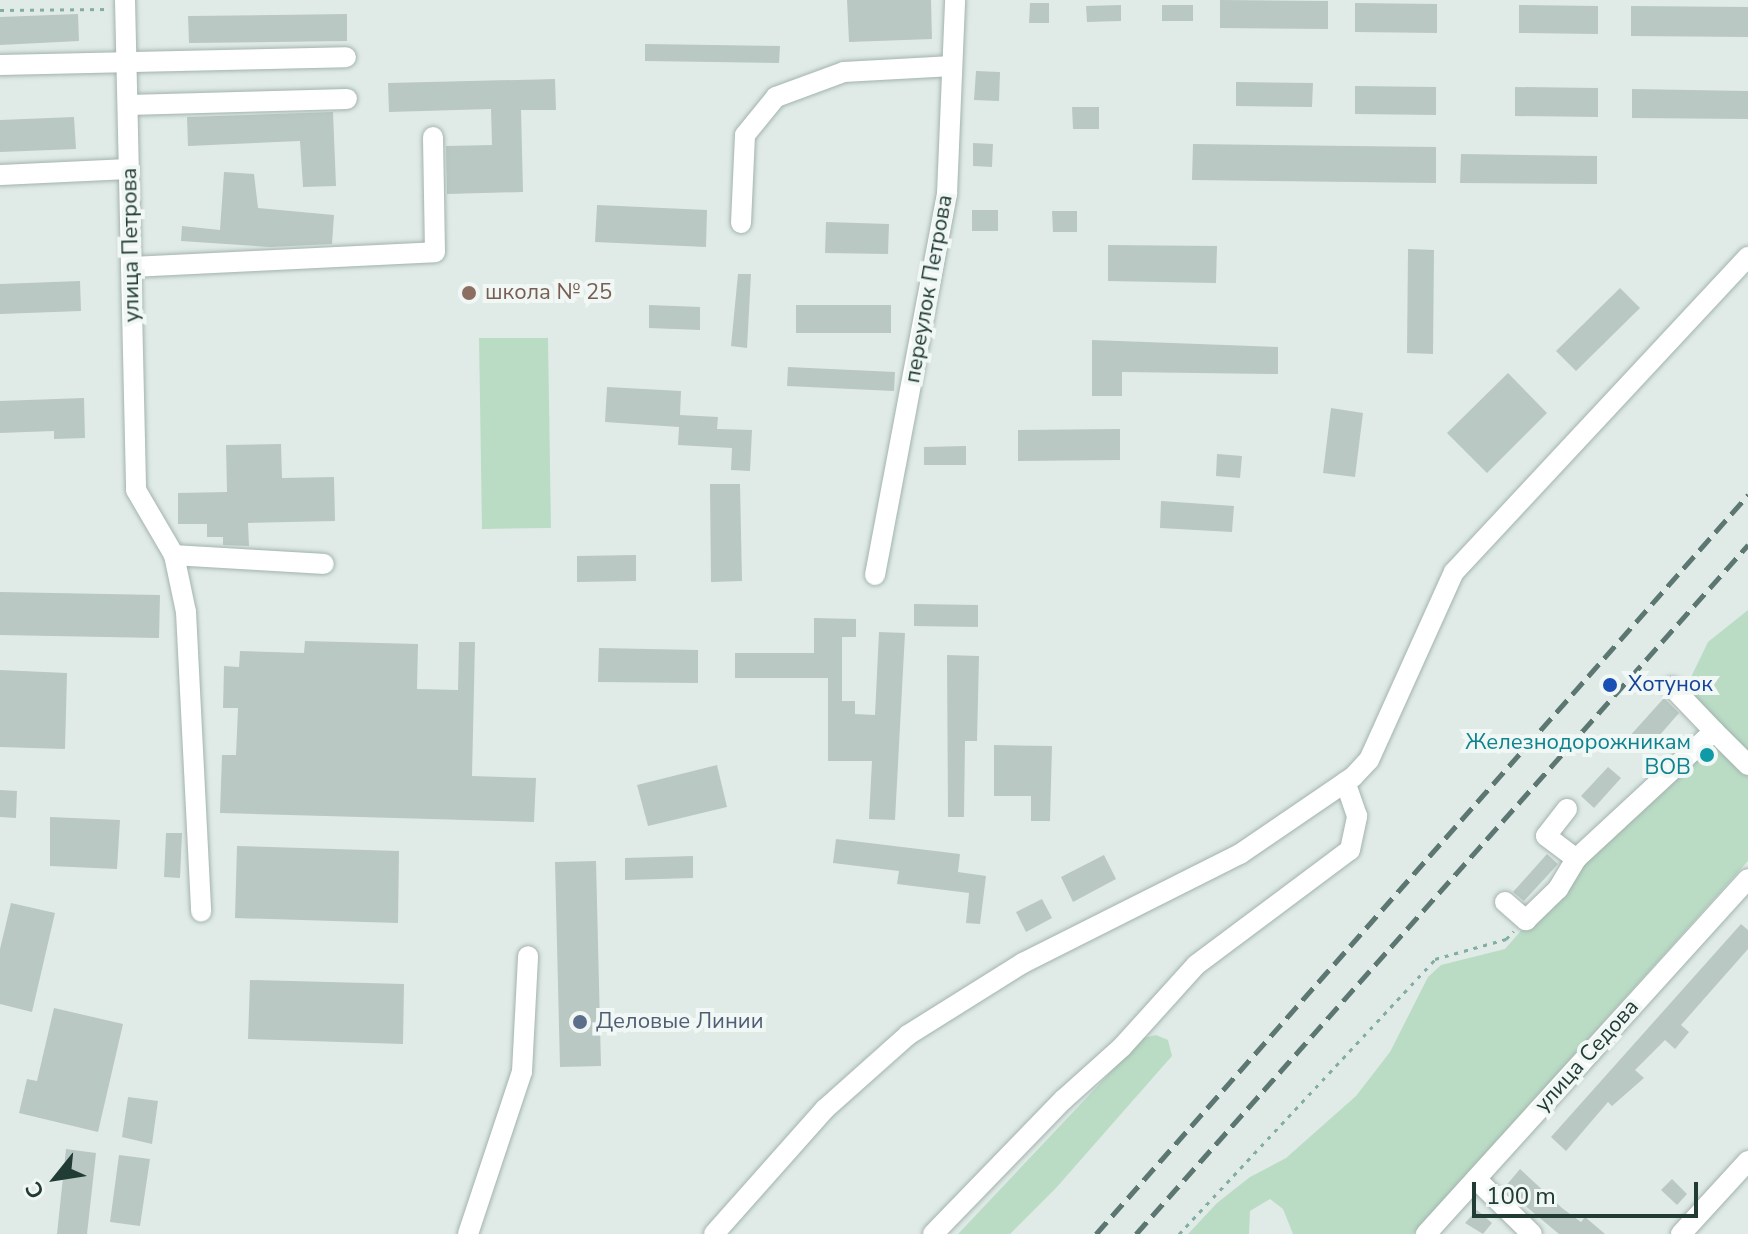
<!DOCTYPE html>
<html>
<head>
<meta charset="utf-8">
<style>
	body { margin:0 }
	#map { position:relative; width:1748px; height:1234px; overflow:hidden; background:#e0ebe7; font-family:"Nunito Sans",sans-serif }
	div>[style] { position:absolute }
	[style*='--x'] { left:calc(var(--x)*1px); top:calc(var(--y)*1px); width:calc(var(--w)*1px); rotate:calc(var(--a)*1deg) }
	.green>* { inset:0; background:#badcc5 }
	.building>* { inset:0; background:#b9c8c3 }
	.path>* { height:3px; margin-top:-1.5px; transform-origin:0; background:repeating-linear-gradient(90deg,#82aea2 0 4px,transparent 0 10px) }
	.roads { filter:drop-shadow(0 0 2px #a3b3ae) drop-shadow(0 0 2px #a3b3ae) }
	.minor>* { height:20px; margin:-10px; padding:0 10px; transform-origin:10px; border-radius:10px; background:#fff }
	.rail>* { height:5px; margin-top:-2.5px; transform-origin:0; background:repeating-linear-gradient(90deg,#5c7671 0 16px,transparent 0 24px) }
	.dots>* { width:22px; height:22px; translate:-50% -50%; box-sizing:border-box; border:4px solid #f1f7f4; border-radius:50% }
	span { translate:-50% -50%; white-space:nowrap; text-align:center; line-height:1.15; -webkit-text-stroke:8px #f1f7f4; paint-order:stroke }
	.street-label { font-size:22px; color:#213b35 }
	.education-label { font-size:22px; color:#785e54 }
	.left { translate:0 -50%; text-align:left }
	.transit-label { font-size:22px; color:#164399 }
	.culture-label { font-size:22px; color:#0d838f }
	.right { translate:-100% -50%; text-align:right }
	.service-label { font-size:22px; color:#4e5e75 }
	.north { position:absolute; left:16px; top:1138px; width:80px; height:80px; -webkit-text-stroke:6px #f1f7f4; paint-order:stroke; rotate:240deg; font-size:22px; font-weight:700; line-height:32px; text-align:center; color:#213b35 }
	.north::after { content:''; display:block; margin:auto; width:28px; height:36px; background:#213b35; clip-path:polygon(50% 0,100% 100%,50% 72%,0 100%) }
	.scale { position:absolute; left:1472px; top:1182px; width:226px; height:36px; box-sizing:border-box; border:4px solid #213b35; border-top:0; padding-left:10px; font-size:24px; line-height:28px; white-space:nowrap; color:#213b35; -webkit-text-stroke:6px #f1f7f4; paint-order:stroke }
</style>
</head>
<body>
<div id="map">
	<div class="green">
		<i style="clip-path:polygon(479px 338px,548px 338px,551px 528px,482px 529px)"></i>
		<i style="clip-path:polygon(1748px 610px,1748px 759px,1697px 706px,1692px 675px,1708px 642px)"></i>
		<i style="clip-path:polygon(1717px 745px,1748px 775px,1748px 861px,1413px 1234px,1293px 1234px,1283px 1209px,1270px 1199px,1250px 1211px,1249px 1234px,1188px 1234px,1217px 1203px,1250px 1177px,1286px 1158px,1356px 1096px,1390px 1052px,1428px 977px,1441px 965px,1505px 949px,1583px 860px,1707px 746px)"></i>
		<i style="clip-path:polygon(1156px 1035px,1168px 1040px,1172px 1056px,1056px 1188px,1010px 1234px,958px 1234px,1143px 1038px)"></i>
	</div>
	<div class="building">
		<i style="clip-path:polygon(847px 0,931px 0,932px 39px,849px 42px)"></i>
		<i style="clip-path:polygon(1220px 0,1328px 1px,1328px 29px,1220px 28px)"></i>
		<i style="clip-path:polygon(1030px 3px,1049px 3px,1049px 23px,1029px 23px)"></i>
		<i style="clip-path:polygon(1355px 3px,1437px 4px,1437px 33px,1355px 32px)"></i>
		<i style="clip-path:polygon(1121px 5px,1121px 21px,1087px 22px,1086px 6px)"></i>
		<i style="clip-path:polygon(1162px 5px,1193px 5px,1193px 21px,1162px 21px)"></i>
		<i style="clip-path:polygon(1519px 5px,1598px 6px,1598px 34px,1519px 33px)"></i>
		<i style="clip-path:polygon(1631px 6px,1748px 7px,1748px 37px,1631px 36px)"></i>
		<i style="clip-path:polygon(78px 14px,79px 41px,0 45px,0 17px)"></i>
		<i style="clip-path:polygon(347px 14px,347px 41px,189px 43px,188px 16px)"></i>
		<i style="clip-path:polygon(645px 44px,780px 46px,779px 63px,645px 61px)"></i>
		<i style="clip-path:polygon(976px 71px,1000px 72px,999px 101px,974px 100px)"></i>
		<i style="clip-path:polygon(555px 79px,556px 110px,521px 110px,523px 192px,447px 194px,446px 146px,492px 145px,491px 109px,389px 112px,388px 83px)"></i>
		<i style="clip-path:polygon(1236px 82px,1313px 83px,1312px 107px,1236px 106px)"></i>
		<i style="clip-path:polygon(1355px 86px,1436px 87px,1436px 115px,1355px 114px)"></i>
		<i style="clip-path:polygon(1515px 87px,1598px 88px,1598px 117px,1515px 116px)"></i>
		<i style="clip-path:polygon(1632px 89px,1748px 91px,1748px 119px,1632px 118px)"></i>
		<i style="clip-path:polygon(1072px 107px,1099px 107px,1099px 129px,1073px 129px)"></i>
		<i style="clip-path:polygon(333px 112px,336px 186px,303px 187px,300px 141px,188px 146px,187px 117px)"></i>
		<i style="clip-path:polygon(74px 117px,76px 149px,0 152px,0 120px)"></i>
		<i style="clip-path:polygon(973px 143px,993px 144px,992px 167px,973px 166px)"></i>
		<i style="clip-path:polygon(1193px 144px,1436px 147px,1436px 183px,1192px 180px)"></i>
		<i style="clip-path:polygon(1461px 154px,1597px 156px,1597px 184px,1460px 183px)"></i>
		<i style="clip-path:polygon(224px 172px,254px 174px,258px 208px,334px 215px,332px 244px,270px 247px,181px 241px,182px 226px,220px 230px)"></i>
		<i style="clip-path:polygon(597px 205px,707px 210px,706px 247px,595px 242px)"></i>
		<i style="clip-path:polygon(972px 210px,998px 210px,998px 231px,972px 231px)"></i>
		<i style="clip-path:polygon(1052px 211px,1077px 211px,1077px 232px,1053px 232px)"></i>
		<i style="clip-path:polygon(826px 222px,889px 224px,888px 254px,825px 253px)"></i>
		<i style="clip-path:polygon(1108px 245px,1217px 246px,1216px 283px,1108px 281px)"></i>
		<i style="clip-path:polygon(1408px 249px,1434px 250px,1433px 354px,1407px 353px)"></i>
		<i style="clip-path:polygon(738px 274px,751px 274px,747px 348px,731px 346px)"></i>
		<i style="clip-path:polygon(80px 281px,81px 311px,0 314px,0 284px)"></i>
		<i style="clip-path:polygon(1620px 288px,1640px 308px,1576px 371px,1556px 351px)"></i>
		<i style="clip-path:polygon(649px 305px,700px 307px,700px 330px,649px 328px)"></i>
		<i style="clip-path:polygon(796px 305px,891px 305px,891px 333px,796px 333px)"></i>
		<i style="clip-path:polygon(1092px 340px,1278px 347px,1278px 374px,1122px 372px,1122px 396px,1092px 396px)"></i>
		<i style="clip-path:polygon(788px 367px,895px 372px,894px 391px,787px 386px)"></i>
		<i style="clip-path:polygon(1508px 373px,1547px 413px,1487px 473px,1447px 433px)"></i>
		<i style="clip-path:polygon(607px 387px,681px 391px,680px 415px,718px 417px,717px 429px,752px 430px,750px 471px,731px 470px,732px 448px,678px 445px,679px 427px,605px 422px)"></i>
		<i style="clip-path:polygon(84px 398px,85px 438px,54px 439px,54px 431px,0 433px,0 401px)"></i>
		<i style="clip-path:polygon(1331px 408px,1363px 413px,1355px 477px,1323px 473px)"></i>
		<i style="clip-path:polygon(1120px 429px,1120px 460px,1018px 461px,1018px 430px)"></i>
		<i style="clip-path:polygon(281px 444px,282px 478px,334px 477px,335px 521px,248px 523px,249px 546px,223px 545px,223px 537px,207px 537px,207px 524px,178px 524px,178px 493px,227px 492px,226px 445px)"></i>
		<i style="clip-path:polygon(966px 446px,966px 465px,924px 465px,924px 447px)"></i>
		<i style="clip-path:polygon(1217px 454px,1242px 456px,1240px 478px,1216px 476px)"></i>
		<i style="clip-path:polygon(710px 484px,740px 484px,742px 581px,711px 582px)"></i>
		<i style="clip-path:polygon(1161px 501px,1234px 506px,1232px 532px,1160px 528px)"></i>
		<i style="clip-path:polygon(636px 555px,636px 581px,577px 582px,577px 556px)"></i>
		<i style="clip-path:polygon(0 592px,160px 595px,159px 638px,0 635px)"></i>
		<i style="clip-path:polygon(914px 604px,978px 605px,978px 627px,914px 626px)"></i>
		<i style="clip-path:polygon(814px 618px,856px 619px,856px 637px,842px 637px,842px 701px,855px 701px,855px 714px,875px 715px,879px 632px,905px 633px,895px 820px,869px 819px,872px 761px,828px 761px,828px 678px,735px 678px,735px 653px,814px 653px)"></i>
		<i style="clip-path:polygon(305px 641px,418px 644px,417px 689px,458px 690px,459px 642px,475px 642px,472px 776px,536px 778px,534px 822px,220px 813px,222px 755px,236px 755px,238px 708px,223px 708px,224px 666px,239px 667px,240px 651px,304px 653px)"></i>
		<i style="clip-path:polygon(599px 648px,698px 650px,698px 683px,598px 682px)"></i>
		<i style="clip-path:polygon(947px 655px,979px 656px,977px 741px,965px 741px,964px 817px,948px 817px)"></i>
		<i style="clip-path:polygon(0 670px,67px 673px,65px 749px,0 747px)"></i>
		<i style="clip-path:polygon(1664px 698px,1679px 713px,1645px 752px,1628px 738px)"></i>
		<i style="clip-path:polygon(994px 745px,1052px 746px,1050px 821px,1031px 821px,1031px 796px,994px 796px)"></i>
		<i style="clip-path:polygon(717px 765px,727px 807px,648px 826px,637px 785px)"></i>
		<i style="clip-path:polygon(1608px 767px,1621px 778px,1594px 808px,1581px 796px)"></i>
		<i style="clip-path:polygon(0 790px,17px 791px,16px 818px,0 817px)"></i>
		<i style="clip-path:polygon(50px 817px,120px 820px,117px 869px,50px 866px)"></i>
		<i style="clip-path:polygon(166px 833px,182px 833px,180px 878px,164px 877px)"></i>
		<i style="clip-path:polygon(836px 839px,960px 854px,958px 872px,986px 876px,980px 924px,966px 923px,969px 893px,897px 884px,899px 871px,833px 863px)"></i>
		<i style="clip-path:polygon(237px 846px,399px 851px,398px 923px,235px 918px)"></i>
		<i style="clip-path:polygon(1547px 854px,1558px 864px,1524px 901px,1513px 892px)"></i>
		<i style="clip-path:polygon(1104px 855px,1116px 879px,1073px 902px,1061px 877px)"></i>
		<i style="clip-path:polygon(693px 856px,693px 878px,625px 880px,625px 858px)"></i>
		<i style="clip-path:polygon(596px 861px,601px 1066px,560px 1067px,555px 862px)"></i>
		<i style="clip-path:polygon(1042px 899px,1052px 918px,1026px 932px,1016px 912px)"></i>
		<i style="clip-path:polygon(11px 903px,55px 913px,32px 1012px,0 1004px,0 949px)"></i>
		<i style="clip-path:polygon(1741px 924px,1748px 930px,1748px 949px,1681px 1025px,1689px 1032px,1675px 1049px,1665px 1040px,1635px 1070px,1644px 1078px,1612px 1106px,1608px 1102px,1566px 1151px,1551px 1137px)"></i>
		<i style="clip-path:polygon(250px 980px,404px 984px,403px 1044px,248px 1039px)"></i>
		<i style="clip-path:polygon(54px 1008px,123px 1024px,98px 1132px,19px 1113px,27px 1079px,37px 1081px)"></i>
		<i style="clip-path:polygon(128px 1097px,158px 1101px,152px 1144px,122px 1137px)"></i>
		<i style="clip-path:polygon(66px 1149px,96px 1153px,87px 1234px,57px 1234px)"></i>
		<i style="clip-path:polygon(119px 1155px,150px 1159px,140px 1226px,110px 1222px)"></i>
		<i style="clip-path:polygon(1520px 1169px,1562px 1208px,1581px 1222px,1585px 1217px,1605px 1234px,1559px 1234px,1504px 1188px)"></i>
		<i style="clip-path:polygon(1672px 1179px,1687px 1194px,1677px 1205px,1661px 1190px)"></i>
		<i style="clip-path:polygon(1477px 1210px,1492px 1223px,1483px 1234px,1465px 1223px)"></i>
	</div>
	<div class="path">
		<i style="--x:0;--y:10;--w:110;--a:-0.5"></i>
		<i style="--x:1179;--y:1234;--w:376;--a:-47"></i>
		<i style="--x:1435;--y:959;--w:74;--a:-15.7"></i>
		<i style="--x:1506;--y:939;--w:11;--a:-45"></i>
	</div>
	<div class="roads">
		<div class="minor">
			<i style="--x:125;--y:0;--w:490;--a:88.7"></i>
			<i style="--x:136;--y:490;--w:75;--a:59.7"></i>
			<i style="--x:174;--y:555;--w:58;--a:78.1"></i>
			<i style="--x:186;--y:612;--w:300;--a:87.1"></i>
			<i style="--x:0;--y:65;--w:346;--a:-1.3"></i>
			<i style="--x:128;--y:105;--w:219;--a:-1.6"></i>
			<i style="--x:0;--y:175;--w:129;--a:-2.7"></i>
			<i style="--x:741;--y:223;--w:88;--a:-87.4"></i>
			<i style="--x:745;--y:135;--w:49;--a:-50.8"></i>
			<i style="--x:776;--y:97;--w:72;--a:-20.2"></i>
			<i style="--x:844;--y:72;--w:108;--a:-3.2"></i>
			<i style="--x:131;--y:267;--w:304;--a:-2.8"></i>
			<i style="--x:435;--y:252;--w:115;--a:-91"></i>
			<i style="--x:174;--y:555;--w:150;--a:3.4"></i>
			<i style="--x:875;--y:575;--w:388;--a:-79.3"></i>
			<i style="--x:947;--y:194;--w:194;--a:-87.6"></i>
			<i style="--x:1672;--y:687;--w:61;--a:46.3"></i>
			<i style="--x:1567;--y:809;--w:34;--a:128"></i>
			<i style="--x:1546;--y:836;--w:38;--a:37"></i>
			<i style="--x:1505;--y:902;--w:28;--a:41"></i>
			<i style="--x:1526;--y:920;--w:45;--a:-44.1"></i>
			<i style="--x:1558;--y:889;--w:35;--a:-59"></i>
			<i style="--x:1576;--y:859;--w:188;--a:-42.8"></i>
			<i style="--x:1714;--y:731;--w:48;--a:45"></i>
			<i style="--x:1476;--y:1179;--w:78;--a:44.5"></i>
			<i style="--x:468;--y:1234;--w:171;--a:-71.6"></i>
			<i style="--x:522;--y:1072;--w:116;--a:-87"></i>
			<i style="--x:714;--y:1234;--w:167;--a:-48.4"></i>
			<i style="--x:825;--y:1109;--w:111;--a:-41.7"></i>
			<i style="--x:908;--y:1035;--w:136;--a:-32.1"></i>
			<i style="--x:1023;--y:963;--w:243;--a:-26.7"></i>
			<i style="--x:1240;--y:854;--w:137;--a:-34.3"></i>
			<i style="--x:1353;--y:777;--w:23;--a:-47"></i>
			<i style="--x:1369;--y:760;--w:206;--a:-65.7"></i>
			<i style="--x:1454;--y:572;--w:431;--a:-47"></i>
			<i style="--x:933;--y:1234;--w:187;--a:-45.9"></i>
			<i style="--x:1063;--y:1100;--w:79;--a:-41.9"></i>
			<i style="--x:1122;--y:1047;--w:110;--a:-47.9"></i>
			<i style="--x:1196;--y:965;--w:192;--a:-36.8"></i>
			<i style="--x:1350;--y:850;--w:35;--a:-78"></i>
			<i style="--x:1357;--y:816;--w:36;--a:-109"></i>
			<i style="--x:1426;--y:1234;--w:479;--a:-47.8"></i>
			<i style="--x:1681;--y:1234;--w:99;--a:-47.5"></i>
		</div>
	</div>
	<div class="rail">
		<i style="--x:1096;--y:1234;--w:986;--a:-48.58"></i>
		<i style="--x:1136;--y:1234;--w:922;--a:-48.39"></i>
	</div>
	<div class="dots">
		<i style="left:469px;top:293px;background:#8d6e63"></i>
		<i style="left:1610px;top:685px;background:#1a4fb4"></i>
		<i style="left:1707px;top:755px;background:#0f9aa8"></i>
		<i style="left:580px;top:1022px;background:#5c6f8a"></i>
	</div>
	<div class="street-label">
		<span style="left:131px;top:245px;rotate:-91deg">улица Петрова</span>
		<span style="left:929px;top:289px;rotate:-80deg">переулок Петрова</span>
		<span style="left:1587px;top:1056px;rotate:-48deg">улица Седова</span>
	</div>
	<div class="education-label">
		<span class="left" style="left:485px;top:293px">школа № 25</span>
	</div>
	<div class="transit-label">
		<span class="left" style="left:1628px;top:685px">Хотунок</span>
	</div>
	<div class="culture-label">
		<span class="right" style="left:1691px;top:755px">Железнодорожникам<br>ВОВ</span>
	</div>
	<div class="service-label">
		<span class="left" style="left:596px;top:1022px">Деловые Линии</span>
	</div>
	<div class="north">С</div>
	<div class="scale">100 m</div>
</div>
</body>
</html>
